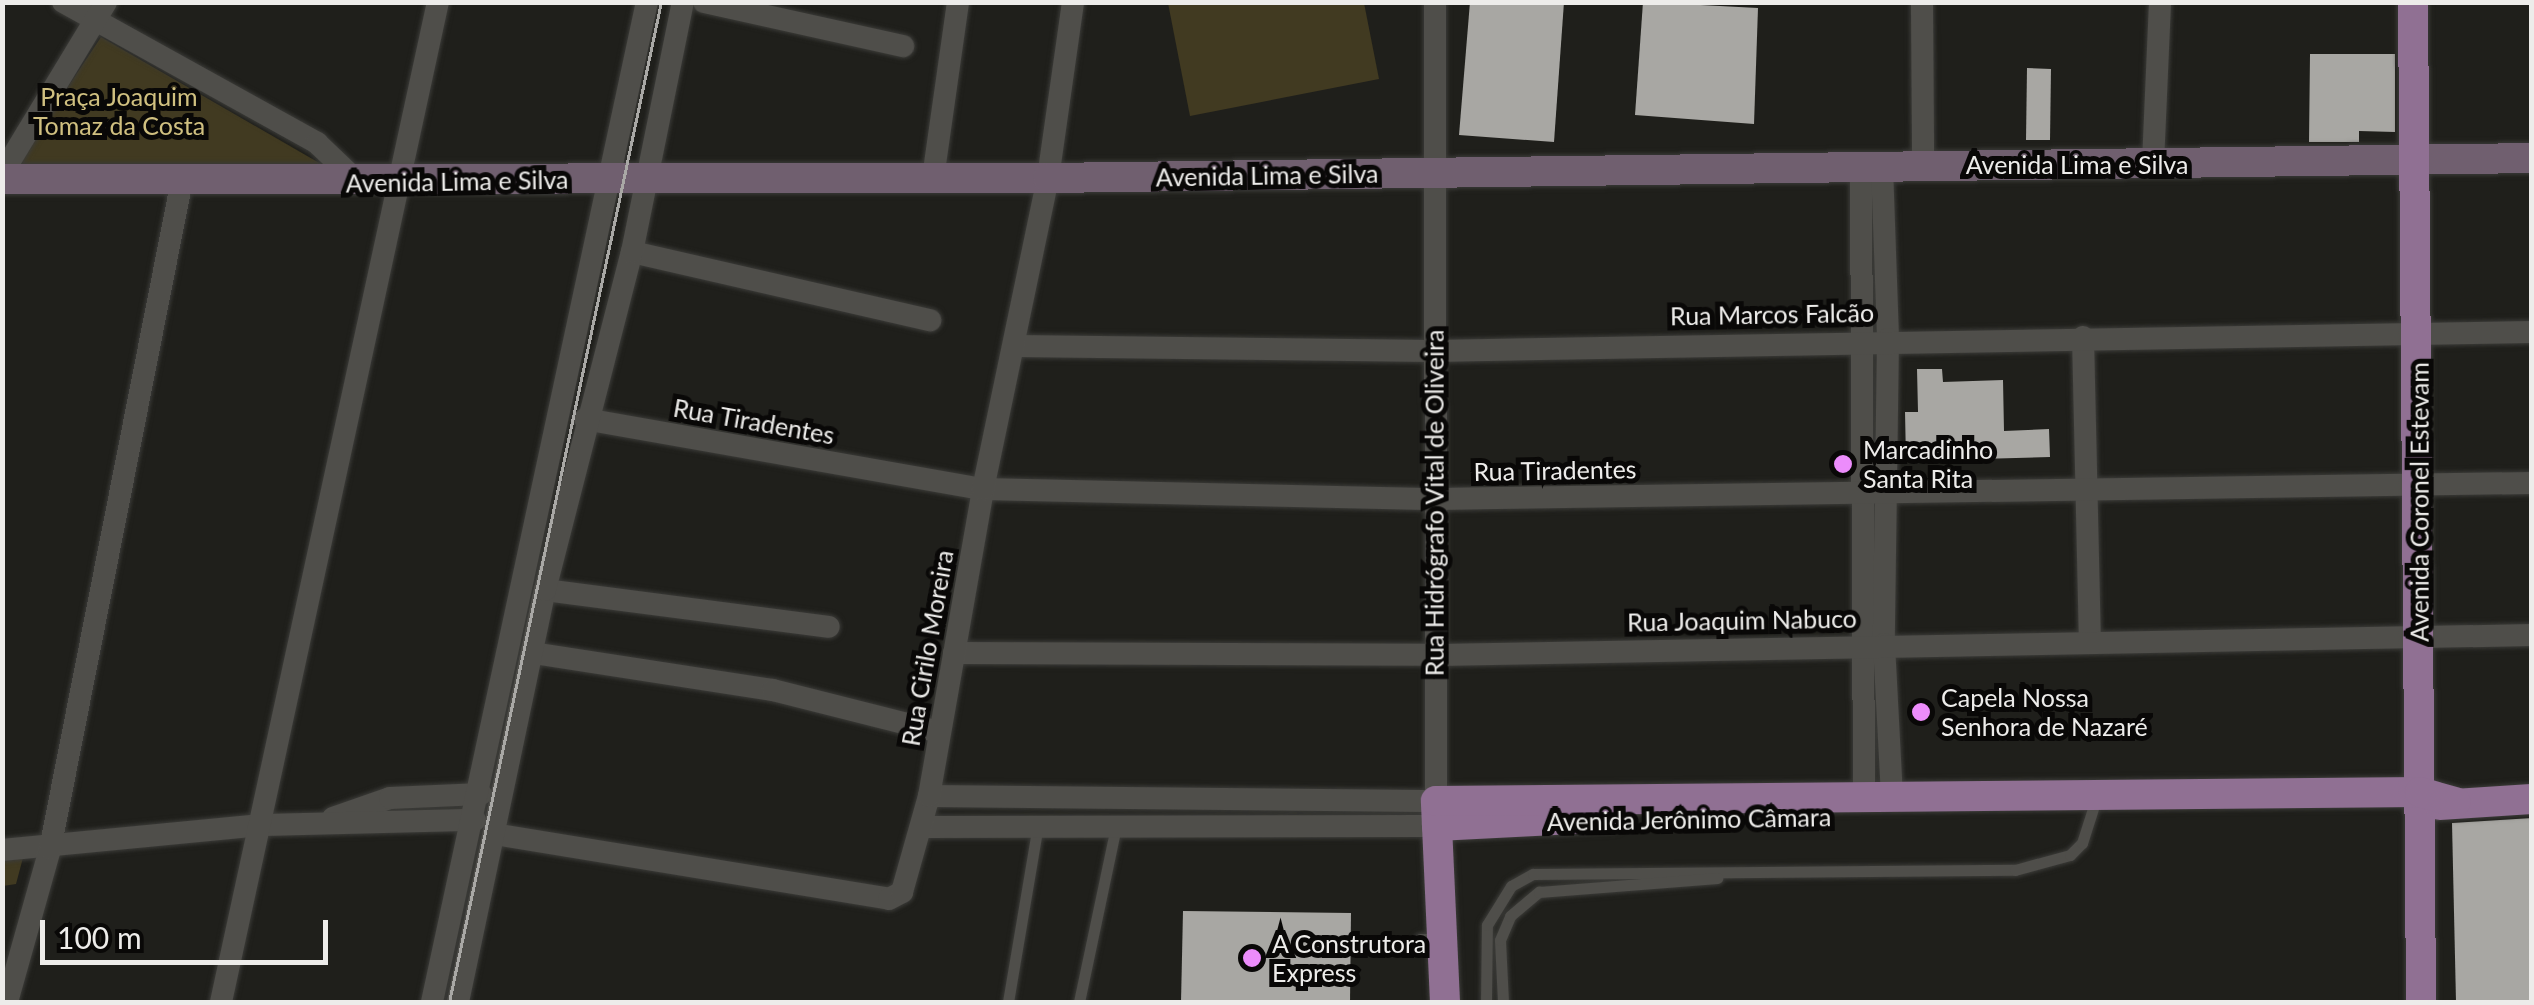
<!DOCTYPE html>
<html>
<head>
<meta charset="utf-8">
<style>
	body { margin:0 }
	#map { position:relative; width:2534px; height:1005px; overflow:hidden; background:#1f1f1b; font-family:Lato,sans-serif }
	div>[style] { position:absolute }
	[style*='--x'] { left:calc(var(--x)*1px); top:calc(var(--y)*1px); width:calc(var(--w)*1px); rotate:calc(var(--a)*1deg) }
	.green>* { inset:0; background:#413a21 }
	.building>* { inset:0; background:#a8a7a3 }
	.roads { filter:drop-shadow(0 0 2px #3b3b38) drop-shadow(0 0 2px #3b3b38) }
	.service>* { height:11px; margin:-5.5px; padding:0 5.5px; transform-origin:5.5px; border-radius:5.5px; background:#4f4e4a }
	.minor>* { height:22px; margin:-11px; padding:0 11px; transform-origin:11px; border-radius:11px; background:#4f4e4a }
	.secondary>* { height:30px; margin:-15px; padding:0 15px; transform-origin:15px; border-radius:15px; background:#705f6f }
	.primary>* { height:30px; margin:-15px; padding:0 15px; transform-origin:15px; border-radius:15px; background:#907093 }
	.tram>* { height:2.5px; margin:-1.25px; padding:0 1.25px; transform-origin:1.25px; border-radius:1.25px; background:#a9a8a5 }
	.dots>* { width:28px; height:28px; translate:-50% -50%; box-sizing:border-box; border:5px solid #090807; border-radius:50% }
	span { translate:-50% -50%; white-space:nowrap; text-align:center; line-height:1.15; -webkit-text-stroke:10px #090807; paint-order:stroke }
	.park-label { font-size:25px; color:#d0c080 }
	.street-label { font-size:25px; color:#edecea }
	.poi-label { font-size:25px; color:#edecea }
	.left { translate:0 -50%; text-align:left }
	.frame { position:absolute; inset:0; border:5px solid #edecea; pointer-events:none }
	.scale { position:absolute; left:40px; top:920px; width:288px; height:45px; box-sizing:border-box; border:5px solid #edecea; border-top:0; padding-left:12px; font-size:30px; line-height:35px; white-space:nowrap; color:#edecea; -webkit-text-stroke:8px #090807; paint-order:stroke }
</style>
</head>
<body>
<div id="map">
	<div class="green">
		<i style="clip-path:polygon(1168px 3px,1364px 3px,1379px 79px,1190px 116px)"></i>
		<i style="clip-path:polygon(101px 37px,328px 168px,14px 168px)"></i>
		<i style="clip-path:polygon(2px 854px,24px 854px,16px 884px,3px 886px)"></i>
	</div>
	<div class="building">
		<i style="clip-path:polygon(1470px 2px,1564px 2px,1554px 142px,1459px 135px)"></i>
		<i style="clip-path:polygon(1643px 2px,1758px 8px,1754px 124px,1635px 115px)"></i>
		<i style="clip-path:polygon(2310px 54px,2395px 54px,2395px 132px,2359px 131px,2359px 142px,2309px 142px)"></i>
		<i style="clip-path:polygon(2027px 68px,2051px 69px,2050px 140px,2026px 140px)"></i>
		<i style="clip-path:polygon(1917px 369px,1942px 369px,1943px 382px,2003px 380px,2004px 431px,2049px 429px,2050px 457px,1906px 461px,1905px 412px,1918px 412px)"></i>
		<i style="clip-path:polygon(2532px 818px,2532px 1002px,2456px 1002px,2452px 823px)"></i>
		<i style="clip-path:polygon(1183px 911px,1351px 913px,1350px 1002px,1181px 1002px)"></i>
	</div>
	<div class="roads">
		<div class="service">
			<i style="--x:1420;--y:939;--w:22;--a:0"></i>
			<i style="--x:1008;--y:1002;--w:180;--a:-80.4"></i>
			<i style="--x:1079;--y:1002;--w:180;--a:-78.1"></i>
			<i style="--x:1486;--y:1002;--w:77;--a:-89.3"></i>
			<i style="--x:1487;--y:925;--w:46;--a:-58.4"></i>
			<i style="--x:1511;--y:886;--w:25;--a:-29"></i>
			<i style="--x:1533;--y:874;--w:482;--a:-0.5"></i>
			<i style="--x:2015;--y:870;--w:57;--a:-15.3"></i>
			<i style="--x:2070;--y:855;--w:17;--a:-45"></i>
			<i style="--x:2082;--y:843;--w:49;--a:-72.3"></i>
			<i style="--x:1503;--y:1002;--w:62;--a:-92.8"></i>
			<i style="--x:1500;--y:940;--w:26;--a:-67"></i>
			<i style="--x:1510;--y:916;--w:38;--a:-40"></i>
			<i style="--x:1539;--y:892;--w:179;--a:-4.5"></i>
		</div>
		<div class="minor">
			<i style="--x:63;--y:2;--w:291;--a:29"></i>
			<i style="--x:317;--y:143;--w:57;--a:43.6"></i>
			<i style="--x:704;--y:2;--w:204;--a:12.5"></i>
			<i style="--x:1922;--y:2;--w:162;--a:89.6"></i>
			<i style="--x:2153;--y:163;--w:161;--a:-87.5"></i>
			<i style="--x:1861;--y:166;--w:631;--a:89.73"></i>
			<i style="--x:1882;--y:166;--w:173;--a:88"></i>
			<i style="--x:1888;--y:339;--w:305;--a:90.8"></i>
			<i style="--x:1884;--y:644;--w:153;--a:87"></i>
			<i style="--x:2;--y:174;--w:201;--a:-58.8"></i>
			<i style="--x:933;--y:178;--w:178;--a:-81.9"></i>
			<i style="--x:632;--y:252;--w:306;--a:12.9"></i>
			<i style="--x:2083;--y:337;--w:303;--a:88.7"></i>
			<i style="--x:1015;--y:346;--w:418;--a:0.7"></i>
			<i style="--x:1433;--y:351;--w:1099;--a:-0.99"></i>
			<i style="--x:585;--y:419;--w:404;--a:10"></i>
			<i style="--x:983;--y:489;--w:454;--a:1.3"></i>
			<i style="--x:1437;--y:499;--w:1095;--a:-0.84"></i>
			<i style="--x:545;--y:590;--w:286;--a:7.4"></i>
			<i style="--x:533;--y:653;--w:243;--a:8.8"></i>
			<i style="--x:773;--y:690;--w:171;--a:14.2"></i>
			<i style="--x:954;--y:653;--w:480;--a:0.2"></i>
			<i style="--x:1434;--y:655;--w:1098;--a:-1.04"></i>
			<i style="--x:929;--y:796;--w:507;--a:0.57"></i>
			<i style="--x:1436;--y:801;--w:799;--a:-90.07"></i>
			<i style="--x:333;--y:818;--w:60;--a:-19.3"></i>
			<i style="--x:390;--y:798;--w:91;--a:-2.5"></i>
			<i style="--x:922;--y:827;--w:515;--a:-0.11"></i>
			<i style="--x:494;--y:834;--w:400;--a:9.3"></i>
			<i style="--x:889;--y:899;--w:15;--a:-28"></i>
			<i style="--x:902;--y:892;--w:100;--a:-74.3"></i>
			<i style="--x:929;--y:796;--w:312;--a:-80"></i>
			<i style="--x:983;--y:489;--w:318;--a:-78.2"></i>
			<i style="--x:1048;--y:178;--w:178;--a:-81.9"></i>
			<i style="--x:2;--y:850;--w:263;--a:-5.5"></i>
			<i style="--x:264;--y:825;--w:211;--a:-1.4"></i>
			<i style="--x:7;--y:1002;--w:159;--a:-74.3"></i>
			<i style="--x:50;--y:849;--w:682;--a:-78.84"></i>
			<i style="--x:221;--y:1002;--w:1023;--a:-77.76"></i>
			<i style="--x:432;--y:1002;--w:1023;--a:-77.87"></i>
			<i style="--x:458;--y:1002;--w:421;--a:-78.1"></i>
			<i style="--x:545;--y:590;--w:349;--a:-75.6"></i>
			<i style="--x:632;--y:252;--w:255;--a:-78.5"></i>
		</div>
		<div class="secondary">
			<i style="--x:2;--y:179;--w:1046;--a:-0.05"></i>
			<i style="--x:1048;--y:178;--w:1484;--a:-0.77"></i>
		</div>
		<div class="primary">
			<i style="--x:2413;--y:2;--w:1000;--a:89.54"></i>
			<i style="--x:2439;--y:805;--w:93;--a:-3.7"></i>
			<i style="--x:1437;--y:826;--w:176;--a:-2.9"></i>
			<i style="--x:1445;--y:1002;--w:201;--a:-92.6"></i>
			<i style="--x:1436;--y:801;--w:984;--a:-0.52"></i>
			<i style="--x:2420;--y:792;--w:37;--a:16"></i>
		</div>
	</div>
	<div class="tram">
		<i style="--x:449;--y:1002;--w:1022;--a:-78.03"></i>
	</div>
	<div class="dots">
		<i style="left:1843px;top:464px;background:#ec8cfb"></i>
		<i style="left:1921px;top:712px;background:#ec8cfb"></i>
		<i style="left:1252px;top:958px;background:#ec8cfb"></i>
	</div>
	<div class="park-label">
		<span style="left:119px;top:111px">Praça Joaquim<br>Tomaz da Costa</span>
	</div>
	<div class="street-label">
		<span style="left:2077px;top:164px">Avenida Lima e Silva</span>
		<span style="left:1267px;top:175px;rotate:-1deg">Avenida Lima e Silva</span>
		<span style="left:457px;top:181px;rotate:-1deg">Avenida Lima e Silva</span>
		<span style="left:1772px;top:314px;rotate:-1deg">Rua Marcos Falcão</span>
		<span style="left:754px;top:421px;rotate:10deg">Rua Tiradentes</span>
		<span style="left:1555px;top:470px;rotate:-1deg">Rua Tiradentes</span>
		<span style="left:2419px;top:502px;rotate:-90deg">Avenida Coronel Estevam</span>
		<span style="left:1434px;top:503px;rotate:-90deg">Rua Hidrógrafo Vital de Oliveira</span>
		<span style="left:1742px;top:620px;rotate:-1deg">Rua Joaquim Nabuco</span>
		<span style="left:927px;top:648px;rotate:-80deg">Rua Cirilo Moreira</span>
		<span style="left:1689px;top:819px;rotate:-1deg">Avenida Jerônimo Câmara</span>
	</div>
	<div class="poi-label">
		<span class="left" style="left:1863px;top:464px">Marcadinho<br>Santa Rita</span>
		<span class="left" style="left:1941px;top:712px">Capela Nossa<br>Senhora de Nazaré</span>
		<span class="left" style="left:1272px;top:958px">A Construtora<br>Express</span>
	</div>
	<div class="frame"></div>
	<div class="scale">100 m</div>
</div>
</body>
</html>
